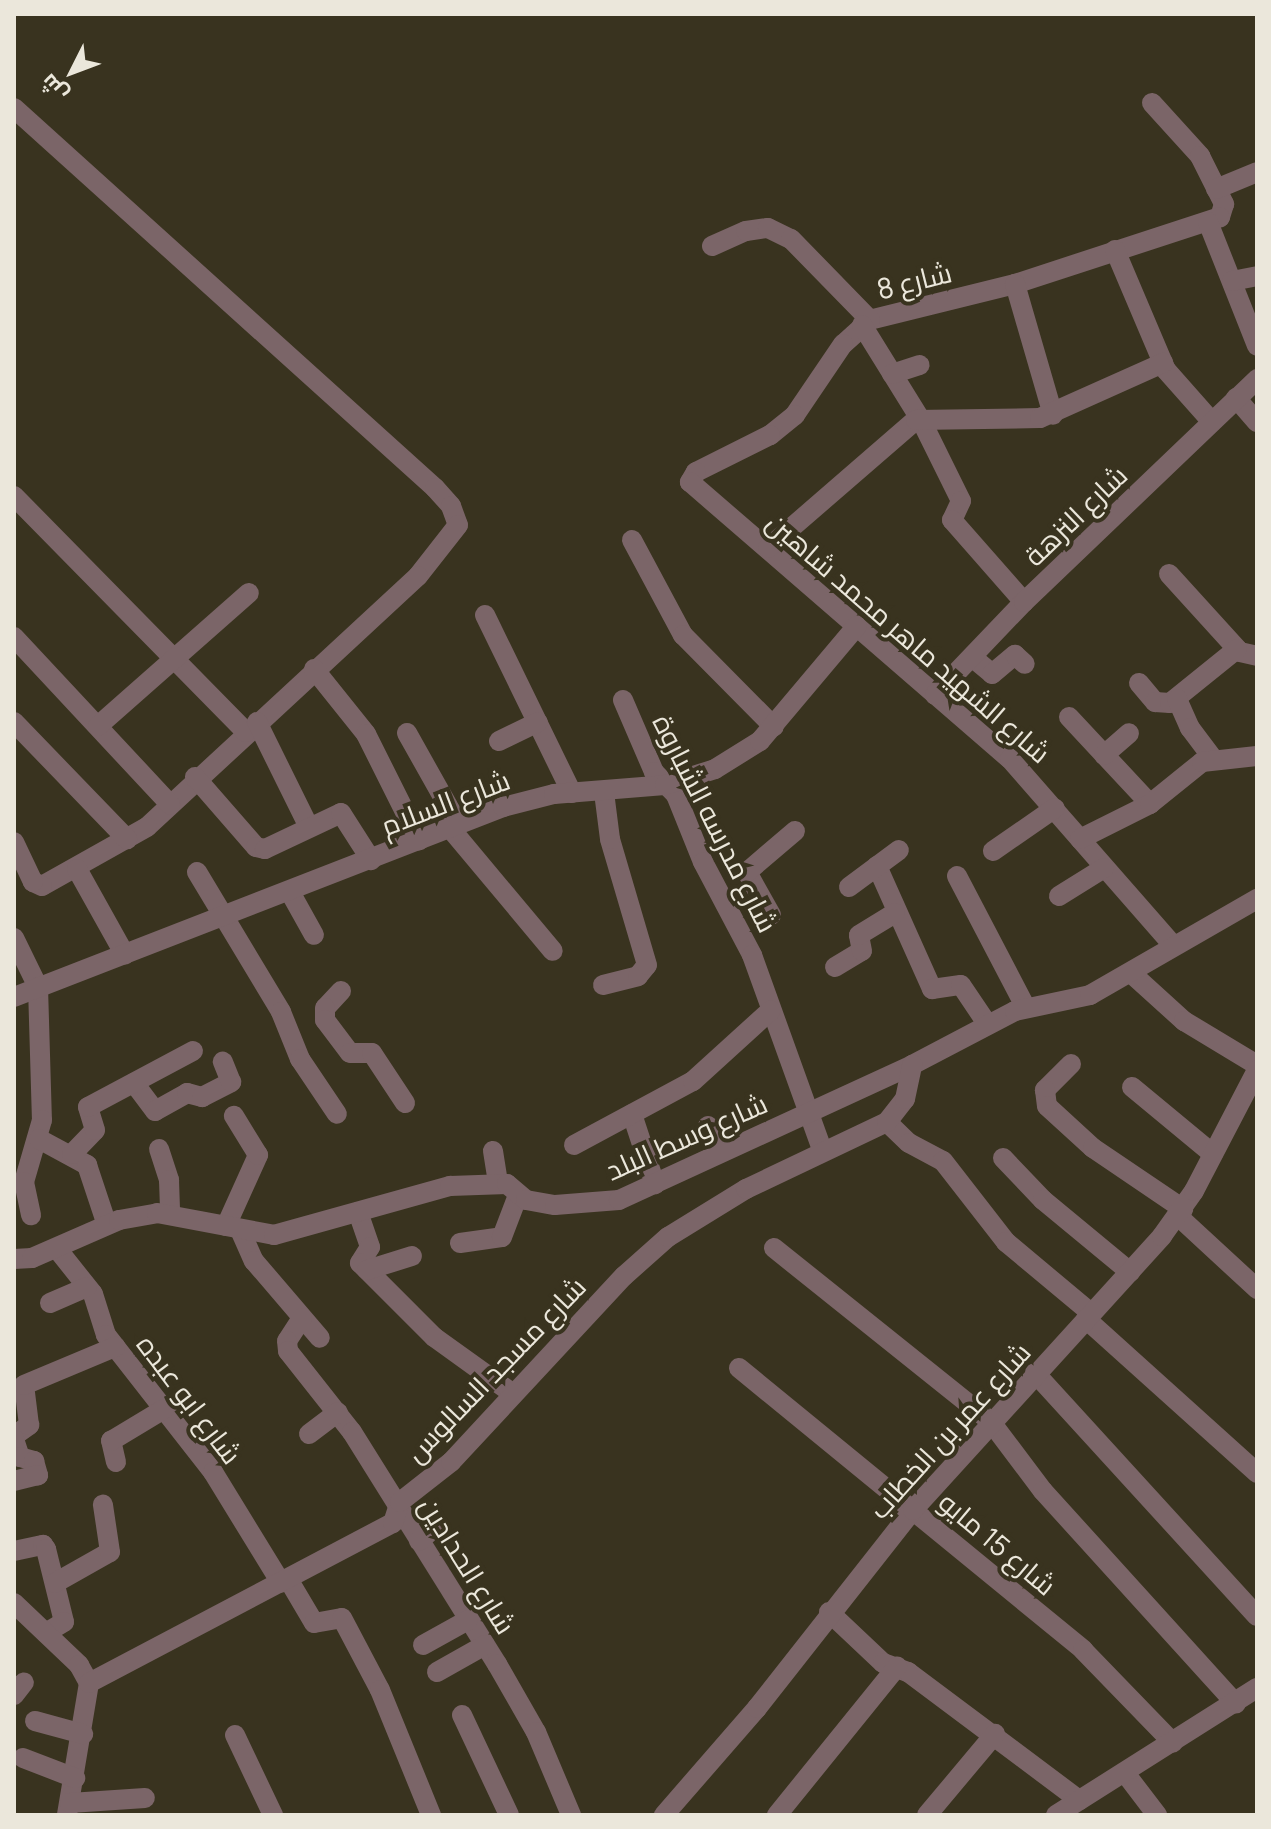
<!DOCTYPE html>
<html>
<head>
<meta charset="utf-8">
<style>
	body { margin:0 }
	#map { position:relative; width:1271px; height:1829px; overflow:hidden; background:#39331f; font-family:Manrope,Cairo,sans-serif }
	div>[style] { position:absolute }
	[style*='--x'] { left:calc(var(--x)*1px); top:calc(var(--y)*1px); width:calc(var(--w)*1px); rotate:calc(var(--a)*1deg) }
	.street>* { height:20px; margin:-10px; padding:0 10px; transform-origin:10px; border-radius:10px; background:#7b6568 }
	span { translate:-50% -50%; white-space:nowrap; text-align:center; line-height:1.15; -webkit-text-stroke:8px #39331f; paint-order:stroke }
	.street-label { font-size:28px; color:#ebe7db }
	.frame { position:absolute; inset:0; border:16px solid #ebe7db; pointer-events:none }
	.north { position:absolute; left:32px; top:32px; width:80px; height:80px; -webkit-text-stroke:6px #39331f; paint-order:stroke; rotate:228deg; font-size:22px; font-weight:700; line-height:32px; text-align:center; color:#ebe7db }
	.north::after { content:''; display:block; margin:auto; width:28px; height:36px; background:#ebe7db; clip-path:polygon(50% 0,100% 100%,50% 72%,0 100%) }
</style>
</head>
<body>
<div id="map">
	<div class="street">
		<i style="--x:1152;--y:103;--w:72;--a:47.8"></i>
		<i style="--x:1200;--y:156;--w:54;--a:63.4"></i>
		<i style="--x:1224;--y:204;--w:14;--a:107"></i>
		<i style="--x:1220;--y:217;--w:216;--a:161.9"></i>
		<i style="--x:1015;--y:284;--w:149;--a:166.1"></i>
		<i style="--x:870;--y:320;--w:36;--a:138"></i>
		<i style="--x:843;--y:344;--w:86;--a:124.1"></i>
		<i style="--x:795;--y:415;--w:32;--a:141"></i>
		<i style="--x:770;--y:435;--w:83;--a:153.4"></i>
		<i style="--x:696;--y:472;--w:12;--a:121"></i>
		<i style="--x:690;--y:482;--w:423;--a:40.9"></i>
		<i style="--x:1010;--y:759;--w:247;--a:48.8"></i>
		<i style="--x:14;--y:108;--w:567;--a:42.07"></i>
		<i style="--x:435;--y:488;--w:24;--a:48"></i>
		<i style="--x:451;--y:506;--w:20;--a:70"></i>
		<i style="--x:458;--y:525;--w:65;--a:128.1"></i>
		<i style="--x:418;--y:576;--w:369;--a:137.2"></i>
		<i style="--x:147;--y:827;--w:120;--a:150.7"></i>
		<i style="--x:42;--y:886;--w:10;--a:-156"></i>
		<i style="--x:33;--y:882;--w:44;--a:-115.4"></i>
		<i style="--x:1216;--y:189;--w:44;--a:-22.5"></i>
		<i style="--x:1208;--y:222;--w:133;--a:68.4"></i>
		<i style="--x:712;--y:246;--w:37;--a:-24"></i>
		<i style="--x:746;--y:231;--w:22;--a:-8"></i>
		<i style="--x:768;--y:228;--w:25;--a:26"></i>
		<i style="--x:791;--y:239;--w:113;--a:45.7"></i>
		<i style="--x:1115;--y:250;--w:130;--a:67"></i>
		<i style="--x:1166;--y:370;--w:69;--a:48.5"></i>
		<i style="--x:1232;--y:281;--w:25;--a:-11"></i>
		<i style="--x:1015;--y:284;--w:136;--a:73.8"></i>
		<i style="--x:862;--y:325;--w:112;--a:58.2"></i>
		<i style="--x:921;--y:420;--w:90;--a:63.7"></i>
		<i style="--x:961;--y:501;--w:21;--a:115"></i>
		<i style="--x:952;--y:520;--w:109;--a:48.7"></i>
		<i style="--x:892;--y:374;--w:29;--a:-18"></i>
		<i style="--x:1236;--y:398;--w:32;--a:49"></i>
		<i style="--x:14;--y:496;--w:331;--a:45.5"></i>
		<i style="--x:632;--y:540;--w:108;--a:61.8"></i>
		<i style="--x:683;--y:635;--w:129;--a:45.3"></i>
		<i style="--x:768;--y:548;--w:196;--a:-40.9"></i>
		<i style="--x:916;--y:420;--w:124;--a:-0.9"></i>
		<i style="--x:1040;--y:418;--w:135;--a:-24.1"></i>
		<i style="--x:1169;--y:574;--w:105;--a:47.7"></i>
		<i style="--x:1240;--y:652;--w:17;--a:13"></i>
		<i style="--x:485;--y:615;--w:198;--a:64"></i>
		<i style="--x:14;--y:637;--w:229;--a:47"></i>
		<i style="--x:972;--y:657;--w:26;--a:40"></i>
		<i style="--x:992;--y:674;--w:30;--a:-40"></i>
		<i style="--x:1015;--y:655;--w:13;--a:42"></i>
		<i style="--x:314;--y:669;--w:83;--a:51.3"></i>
		<i style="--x:366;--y:734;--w:119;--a:63.4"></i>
		<i style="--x:1139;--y:683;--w:25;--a:50"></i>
		<i style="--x:1155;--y:702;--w:15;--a:4"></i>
		<i style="--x:1170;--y:703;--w:86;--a:-38.9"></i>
		<i style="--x:935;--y:695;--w:129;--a:-46.3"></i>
		<i style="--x:1024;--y:602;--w:323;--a:-43.7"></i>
		<i style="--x:1177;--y:699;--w:32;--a:66"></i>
		<i style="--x:1190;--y:728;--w:39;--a:53"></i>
		<i style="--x:623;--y:700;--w:78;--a:66.7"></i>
		<i style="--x:654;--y:772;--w:32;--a:46"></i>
		<i style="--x:676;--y:795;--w:72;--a:68.1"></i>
		<i style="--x:703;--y:862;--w:105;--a:62.2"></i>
		<i style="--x:752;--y:955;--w:209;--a:70.2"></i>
		<i style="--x:1069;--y:717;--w:119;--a:47"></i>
		<i style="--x:14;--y:722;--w:163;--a:46"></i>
		<i style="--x:257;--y:722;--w:117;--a:63.7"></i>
		<i style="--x:98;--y:726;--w:201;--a:-41.4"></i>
		<i style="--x:407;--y:733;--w:104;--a:60.7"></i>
		<i style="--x:499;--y:741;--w:43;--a:-26"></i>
		<i style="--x:1104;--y:755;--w:33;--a:-41"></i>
		<i style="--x:195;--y:777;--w:93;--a:48.9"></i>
		<i style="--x:256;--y:847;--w:9;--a:13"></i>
		<i style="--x:265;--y:849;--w:84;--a:-25.3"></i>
		<i style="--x:341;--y:813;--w:56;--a:57.4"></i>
		<i style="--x:450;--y:828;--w:160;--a:50.1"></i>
		<i style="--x:1080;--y:839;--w:78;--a:-26.6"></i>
		<i style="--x:1150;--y:804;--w:67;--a:-38.9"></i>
		<i style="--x:1202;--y:762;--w:55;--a:-6.2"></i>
		<i style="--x:993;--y:851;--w:75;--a:-34.7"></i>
		<i style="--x:877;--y:866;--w:135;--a:65.9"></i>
		<i style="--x:932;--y:989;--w:29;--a:-8"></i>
		<i style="--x:961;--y:985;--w:48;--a:56"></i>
		<i style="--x:77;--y:869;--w:98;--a:60.8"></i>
		<i style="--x:197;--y:872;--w:163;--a:59"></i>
		<i style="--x:281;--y:1012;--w:51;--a:68"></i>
		<i style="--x:300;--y:1059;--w:66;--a:56.1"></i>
		<i style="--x:957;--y:876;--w:149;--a:62.4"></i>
		<i style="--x:849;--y:887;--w:62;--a:-36.5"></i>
		<i style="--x:290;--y:892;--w:49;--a:60.8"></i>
		<i style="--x:1059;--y:896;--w:53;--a:-31.9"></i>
		<i style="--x:771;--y:915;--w:49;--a:-119.2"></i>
		<i style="--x:747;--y:872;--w:63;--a:-40.5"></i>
		<i style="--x:14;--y:938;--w:55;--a:63.9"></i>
		<i style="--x:38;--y:987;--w:133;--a:88.3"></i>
		<i style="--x:42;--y:1120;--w:65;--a:106.2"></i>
		<i style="--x:24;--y:1182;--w:34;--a:78"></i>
		<i style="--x:835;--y:967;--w:31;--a:-31"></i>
		<i style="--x:862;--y:951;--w:16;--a:-101"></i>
		<i style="--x:859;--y:935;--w:42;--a:-31.4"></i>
		<i style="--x:1131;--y:973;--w:72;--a:42.2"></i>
		<i style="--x:1184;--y:1021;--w:85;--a:31.1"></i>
		<i style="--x:603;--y:985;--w:36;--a:-14"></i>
		<i style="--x:638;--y:976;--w:14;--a:-51"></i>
		<i style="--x:647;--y:965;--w:131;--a:-106.4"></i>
		<i style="--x:610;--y:839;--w:47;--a:-97.3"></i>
		<i style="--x:341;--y:991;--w:23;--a:133"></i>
		<i style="--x:325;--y:1008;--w:12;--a:90"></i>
		<i style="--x:325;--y:1020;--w:41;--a:52.9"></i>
		<i style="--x:350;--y:1053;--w:22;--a:0"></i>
		<i style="--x:372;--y:1053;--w:60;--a:56.6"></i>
		<i style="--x:14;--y:997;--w:525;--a:-21.23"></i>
		<i style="--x:503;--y:807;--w:53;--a:-14.3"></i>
		<i style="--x:554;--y:794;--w:111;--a:-4.6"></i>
		<i style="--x:665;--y:785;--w:52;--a:-17.7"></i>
		<i style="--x:715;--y:769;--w:53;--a:-31.9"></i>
		<i style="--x:760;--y:741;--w:150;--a:-49.9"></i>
		<i style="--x:1071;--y:1064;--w:37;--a:135"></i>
		<i style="--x:1045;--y:1090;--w:16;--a:83"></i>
		<i style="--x:1047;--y:1106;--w:62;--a:42.4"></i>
		<i style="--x:1093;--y:1148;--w:109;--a:34.1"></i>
		<i style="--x:134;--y:1083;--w:35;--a:53"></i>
		<i style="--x:155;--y:1111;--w:37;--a:-29"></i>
		<i style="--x:187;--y:1093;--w:16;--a:15"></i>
		<i style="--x:202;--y:1097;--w:33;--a:-27"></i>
		<i style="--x:231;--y:1082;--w:22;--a:-112"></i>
		<i style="--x:1132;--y:1087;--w:105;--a:39.6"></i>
		<i style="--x:632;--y:1114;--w:74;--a:71.8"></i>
		<i style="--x:887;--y:1122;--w:30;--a:44"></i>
		<i style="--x:909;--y:1143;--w:38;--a:28"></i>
		<i style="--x:943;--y:1161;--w:103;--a:52.1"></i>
		<i style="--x:1006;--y:1242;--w:111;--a:39.9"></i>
		<i style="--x:708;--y:1126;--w:29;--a:68"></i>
		<i style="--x:39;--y:1139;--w:55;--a:28.4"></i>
		<i style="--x:87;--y:1165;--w:63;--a:71.6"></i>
		<i style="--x:574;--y:1145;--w:135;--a:-28.3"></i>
		<i style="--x:693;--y:1081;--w:105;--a:-42.3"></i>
		<i style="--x:159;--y:1149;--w:33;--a:72"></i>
		<i style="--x:169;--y:1180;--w:33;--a:88"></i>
		<i style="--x:493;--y:1151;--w:33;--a:81"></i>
		<i style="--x:72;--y:1154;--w:33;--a:-46"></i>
		<i style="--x:95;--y:1130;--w:24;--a:-107"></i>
		<i style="--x:88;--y:1107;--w:119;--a:-28.1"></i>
		<i style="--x:1003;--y:1158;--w:58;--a:46.4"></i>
		<i style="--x:1043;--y:1200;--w:113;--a:39.6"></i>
		<i style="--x:358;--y:1212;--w:37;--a:71"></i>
		<i style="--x:370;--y:1247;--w:19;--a:122"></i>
		<i style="--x:360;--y:1263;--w:105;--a:45"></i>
		<i style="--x:434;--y:1337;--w:96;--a:35.7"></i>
		<i style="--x:1178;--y:1216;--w:108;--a:42.7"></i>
		<i style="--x:226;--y:1226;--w:78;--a:-65.7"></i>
		<i style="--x:258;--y:1155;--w:46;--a:-121.6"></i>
		<i style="--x:240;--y:1230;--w:34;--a:66"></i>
		<i style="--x:254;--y:1261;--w:101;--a:49.4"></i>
		<i style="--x:460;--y:1243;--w:42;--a:-8.1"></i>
		<i style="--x:502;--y:1237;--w:45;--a:-69.1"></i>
		<i style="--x:774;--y:1248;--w:278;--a:38.7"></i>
		<i style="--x:991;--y:1422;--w:86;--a:53"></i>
		<i style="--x:1043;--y:1491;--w:287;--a:47.8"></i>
		<i style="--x:58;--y:1250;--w:56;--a:51.5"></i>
		<i style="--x:93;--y:1294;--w:43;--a:72.4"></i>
		<i style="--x:106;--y:1335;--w:174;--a:52"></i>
		<i style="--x:213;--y:1472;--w:130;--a:58.5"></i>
		<i style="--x:14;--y:1259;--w:18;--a:-3"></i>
		<i style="--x:32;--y:1258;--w:95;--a:-23.6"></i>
		<i style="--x:119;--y:1220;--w:39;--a:-10"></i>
		<i style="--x:157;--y:1213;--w:119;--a:10.6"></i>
		<i style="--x:274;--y:1235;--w:183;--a:-15.6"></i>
		<i style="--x:450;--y:1186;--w:57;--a:-2"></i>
		<i style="--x:507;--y:1184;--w:25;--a:40"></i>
		<i style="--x:526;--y:1200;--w:29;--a:10"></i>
		<i style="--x:555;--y:1205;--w:64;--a:-4.5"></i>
		<i style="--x:619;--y:1200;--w:323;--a:-24.7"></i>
		<i style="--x:912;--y:1065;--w:116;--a:-27.7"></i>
		<i style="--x:1015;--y:1011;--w:77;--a:-12"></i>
		<i style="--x:1090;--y:995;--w:193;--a:-29.9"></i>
		<i style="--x:367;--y:1270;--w:47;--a:-17.3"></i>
		<i style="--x:50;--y:1303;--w:40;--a:-23.4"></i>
		<i style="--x:302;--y:1318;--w:27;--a:123"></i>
		<i style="--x:287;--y:1341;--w:10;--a:84"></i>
		<i style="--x:288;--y:1351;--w:103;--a:51.7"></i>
		<i style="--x:352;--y:1432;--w:274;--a:58"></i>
		<i style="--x:497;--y:1664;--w:78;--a:60.2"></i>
		<i style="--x:536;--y:1732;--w:90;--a:67.1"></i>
		<i style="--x:1086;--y:1319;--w:230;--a:42"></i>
		<i style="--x:739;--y:1368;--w:445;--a:39.3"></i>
		<i style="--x:1083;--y:1650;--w:129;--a:45.9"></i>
		<i style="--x:1035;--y:1373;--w:329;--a:47.6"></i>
		<i style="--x:309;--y:1434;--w:36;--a:-37"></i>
		<i style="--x:14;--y:1436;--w:19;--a:-36"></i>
		<i style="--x:29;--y:1425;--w:40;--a:-97.1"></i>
		<i style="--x:24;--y:1385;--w:99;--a:-22.7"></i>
		<i style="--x:14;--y:1439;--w:19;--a:72"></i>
		<i style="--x:20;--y:1457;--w:15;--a:16"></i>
		<i style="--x:34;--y:1461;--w:15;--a:74"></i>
		<i style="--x:38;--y:1475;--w:25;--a:166"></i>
		<i style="--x:116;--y:1462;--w:22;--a:-103"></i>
		<i style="--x:111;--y:1441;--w:62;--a:-31.1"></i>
		<i style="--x:419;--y:1541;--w:23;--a:-41"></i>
		<i style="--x:14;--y:1551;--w:30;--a:-12"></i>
		<i style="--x:43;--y:1545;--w:5;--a:53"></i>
		<i style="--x:46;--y:1549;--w:75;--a:76.1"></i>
		<i style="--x:64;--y:1622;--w:21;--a:149"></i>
		<i style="--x:288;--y:1579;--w:51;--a:59.4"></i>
		<i style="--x:314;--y:1623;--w:28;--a:-10"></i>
		<i style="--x:342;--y:1618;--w:81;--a:62.2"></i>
		<i style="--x:380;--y:1690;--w:135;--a:67.8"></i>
		<i style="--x:55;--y:1583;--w:63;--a:-29.4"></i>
		<i style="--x:110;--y:1552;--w:48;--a:-98.5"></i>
		<i style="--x:14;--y:1603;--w:90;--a:43.6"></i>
		<i style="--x:79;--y:1665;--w:21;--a:61"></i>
		<i style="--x:89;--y:1683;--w:134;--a:99.5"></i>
		<i style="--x:829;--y:1612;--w:74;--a:43.4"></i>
		<i style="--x:883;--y:1663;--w:27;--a:20"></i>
		<i style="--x:908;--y:1672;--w:214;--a:36.8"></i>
		<i style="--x:423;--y:1645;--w:51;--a:-29.1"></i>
		<i style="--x:437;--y:1672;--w:55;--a:-29.4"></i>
		<i style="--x:89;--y:1683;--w:344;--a:-27.8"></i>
		<i style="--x:393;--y:1523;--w:22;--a:-72"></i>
		<i style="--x:400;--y:1502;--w:65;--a:-38.1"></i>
		<i style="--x:451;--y:1462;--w:254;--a:-47.1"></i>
		<i style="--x:624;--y:1276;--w:59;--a:-41.6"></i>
		<i style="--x:668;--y:1237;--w:92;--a:-31.6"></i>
		<i style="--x:746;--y:1189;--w:156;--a:-25.4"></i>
		<i style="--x:887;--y:1122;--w:29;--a:-52"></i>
		<i style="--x:905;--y:1099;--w:35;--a:-78"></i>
		<i style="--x:14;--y:1695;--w:16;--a:-52"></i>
		<i style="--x:462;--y:1715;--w:110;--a:64.8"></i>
		<i style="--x:35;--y:1721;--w:50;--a:15.2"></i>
		<i style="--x:235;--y:1735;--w:89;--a:64.6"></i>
		<i style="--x:23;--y:1758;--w:56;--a:21"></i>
		<i style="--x:1125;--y:1773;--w:53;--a:52.7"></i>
		<i style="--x:70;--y:1803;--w:75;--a:-3.8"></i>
		<i style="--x:664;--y:1815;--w:142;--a:-49"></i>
		<i style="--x:757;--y:1708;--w:252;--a:-51.8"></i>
		<i style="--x:913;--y:1510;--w:370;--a:-47.7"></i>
		<i style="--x:1162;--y:1236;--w:55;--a:-54.6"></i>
		<i style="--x:1194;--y:1191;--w:136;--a:-62.5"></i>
		<i style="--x:777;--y:1815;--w:191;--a:-51"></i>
		<i style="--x:927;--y:1815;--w:106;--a:-50"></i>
		<i style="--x:1056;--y:1815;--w:238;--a:-32.3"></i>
	</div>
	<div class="street-label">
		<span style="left:914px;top:280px;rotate:-14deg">شارع 8</span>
		<span style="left:1075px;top:515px;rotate:-44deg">شارع النزهة</span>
		<span style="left:909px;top:637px;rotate:41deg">شارع الشهيد ماهر محمد شاهين</span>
		<span style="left:445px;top:802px;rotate:-21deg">شارع السلام</span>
		<span style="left:716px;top:823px;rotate:63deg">شارع مدرسه الشباروة</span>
		<span style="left:686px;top:1136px;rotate:-24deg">شارع وسط البلد</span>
		<span style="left:495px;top:1369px;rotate:-46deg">شارع مسجد السالوس</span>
		<span style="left:190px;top:1399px;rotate:53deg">شارع ابو عبده</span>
		<span style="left:949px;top:1430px;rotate:-48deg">شارع عمر بن الخطاب</span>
		<span style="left:998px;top:1543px;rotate:40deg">شارع 15 مايو</span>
		<span style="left:468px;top:1565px;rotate:58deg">شارع الحدادين</span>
	</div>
	<div class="frame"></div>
	<div class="north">ش</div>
</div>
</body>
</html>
